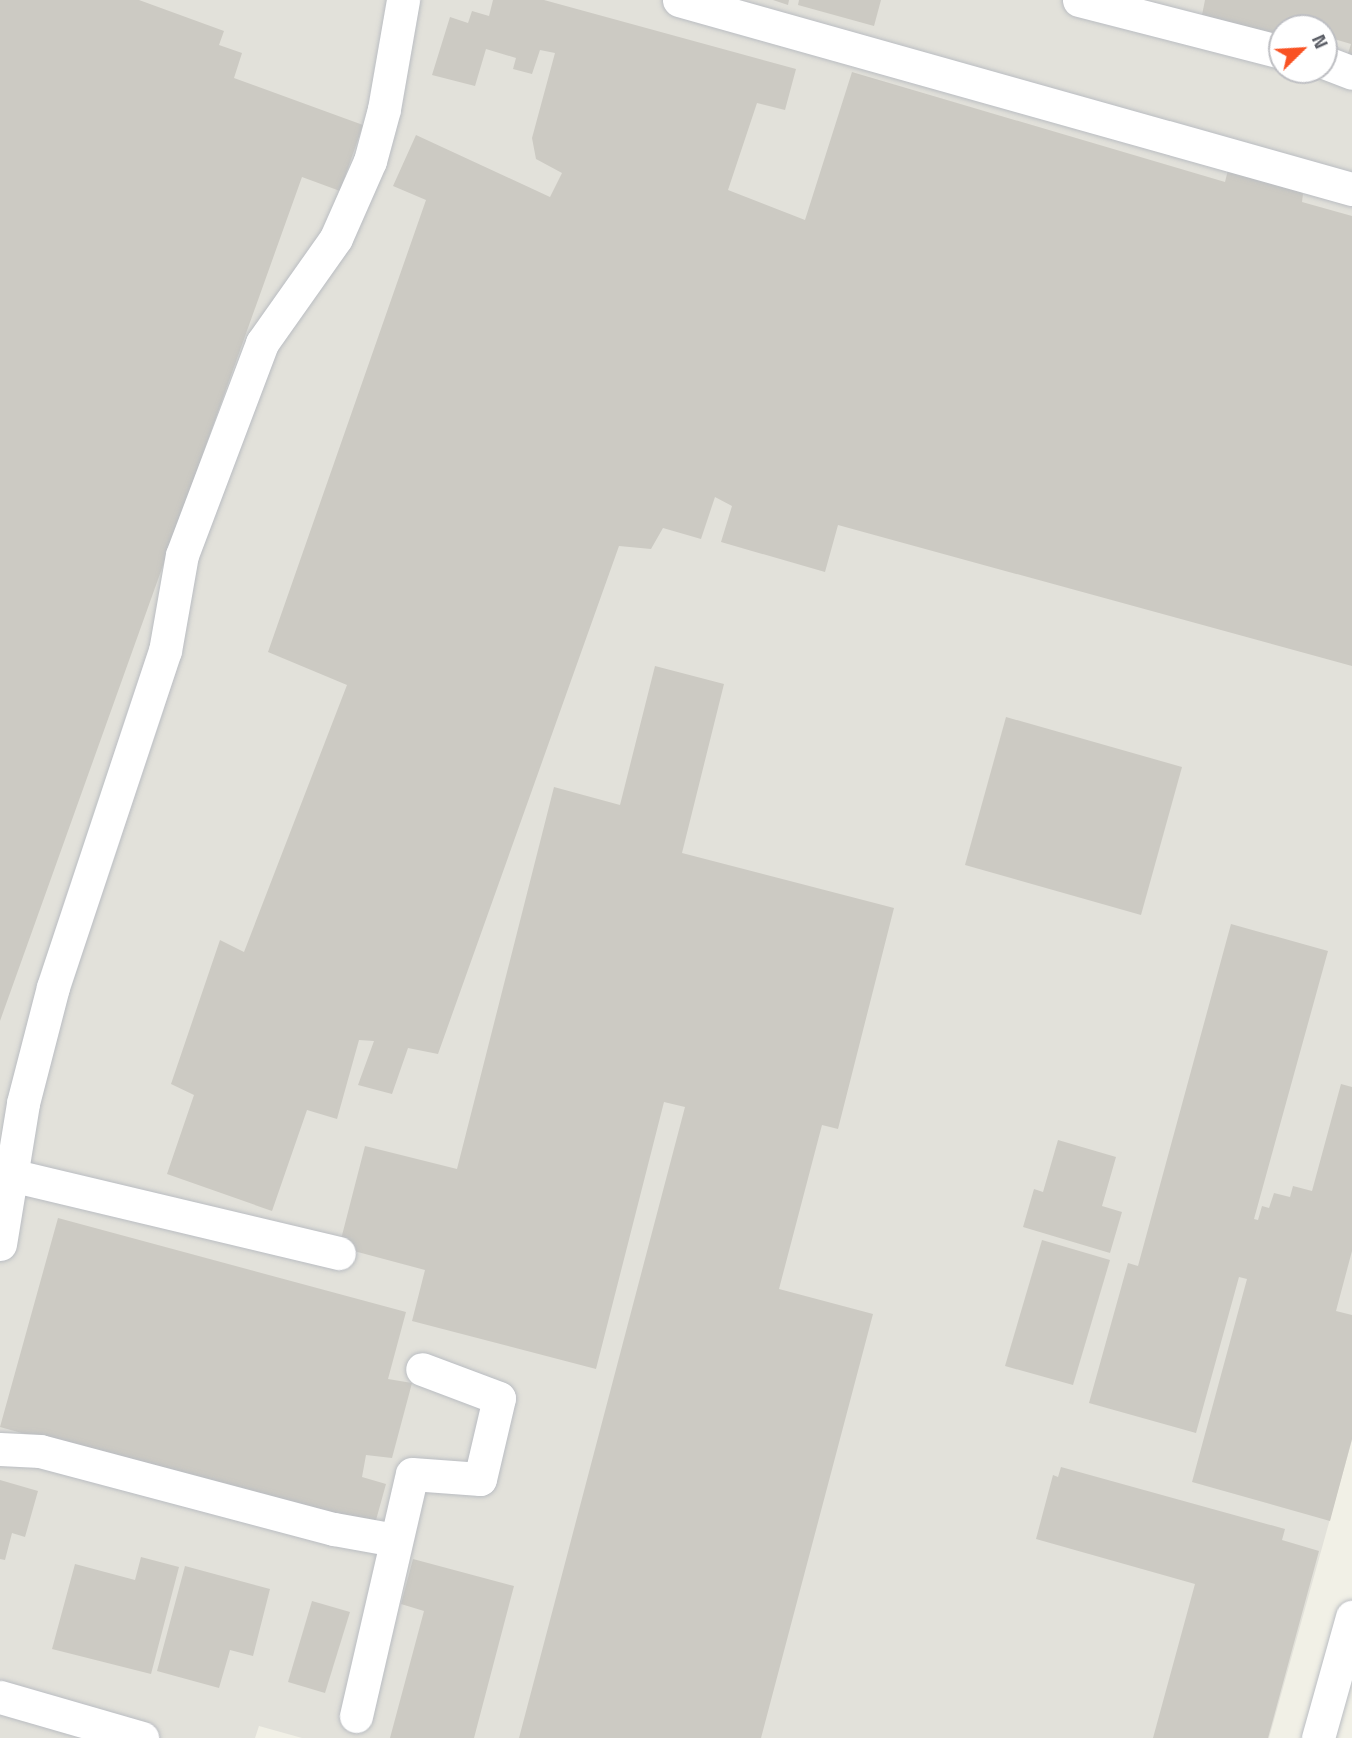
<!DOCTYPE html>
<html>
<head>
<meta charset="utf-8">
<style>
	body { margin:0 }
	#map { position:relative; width:1352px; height:1738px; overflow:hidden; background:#f1f0e6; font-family:"Titillium Web",sans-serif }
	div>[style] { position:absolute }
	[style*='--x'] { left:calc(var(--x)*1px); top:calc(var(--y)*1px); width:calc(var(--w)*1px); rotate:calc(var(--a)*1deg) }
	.industrial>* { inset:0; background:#e2e1da }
	.building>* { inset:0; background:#cccac3 }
	.roads { filter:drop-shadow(0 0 2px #babdc2) drop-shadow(0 0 2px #babdc2) }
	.minor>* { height:33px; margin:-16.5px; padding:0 16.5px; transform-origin:16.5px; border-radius:16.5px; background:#fff }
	span { translate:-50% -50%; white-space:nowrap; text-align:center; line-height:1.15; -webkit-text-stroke:5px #fff; paint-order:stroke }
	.north { position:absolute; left:1268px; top:14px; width:70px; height:70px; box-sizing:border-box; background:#fff; border:2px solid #bebfc3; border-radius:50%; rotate:66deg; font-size:19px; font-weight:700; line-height:28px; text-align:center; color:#5d6068 }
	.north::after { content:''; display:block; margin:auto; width:24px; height:32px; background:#f95223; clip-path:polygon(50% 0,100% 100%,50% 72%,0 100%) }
</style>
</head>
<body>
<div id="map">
	<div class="industrial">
		<i style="clip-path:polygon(evenodd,0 0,1352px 0,1352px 1440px,1269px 1738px,302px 1738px,259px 1726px,255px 1738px,0 1738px,0 0,1282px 28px,1324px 28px,1324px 70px,1282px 70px,1282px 28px)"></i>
	</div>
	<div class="building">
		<i style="clip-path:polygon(0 0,139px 0,224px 31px,219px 45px,242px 53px,234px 78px,363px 125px,340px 191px,302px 177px,0 1021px)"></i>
		<i style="clip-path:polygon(493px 0,544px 0,796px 69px,785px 110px,757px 103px,728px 190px,805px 220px,852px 72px,1225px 182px,1228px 170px,1299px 189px,1303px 194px,1302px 202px,1352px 216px,1352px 666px,838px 525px,825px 572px,721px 542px,732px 506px,715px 497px,701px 539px,663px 528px,651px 549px,619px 546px,438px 1054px,408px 1048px,392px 1094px,358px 1085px,374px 1041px,359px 1040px,337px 1119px,307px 1110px,272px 1211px,167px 1174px,194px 1095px,171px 1084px,220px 940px,244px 952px,347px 685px,268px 652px,426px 200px,393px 186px,416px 135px,550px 197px,562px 173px,536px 159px,532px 138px,555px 53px,540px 50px,532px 74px,513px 69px,516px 58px,486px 49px,475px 86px,432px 75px,450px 17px,468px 23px,472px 11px,489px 16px)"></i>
		<i style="clip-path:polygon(773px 0,789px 0,788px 5px)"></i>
		<i style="clip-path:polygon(799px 0,881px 0,874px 26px,798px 5px)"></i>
		<i style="clip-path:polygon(1205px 0,1352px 0,1352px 61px,1346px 60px,1351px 44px,1324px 36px,1324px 28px,1289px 25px,1282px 28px,1282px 36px,1202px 15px)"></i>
		<i style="clip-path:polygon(655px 666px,724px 684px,682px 853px,894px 908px,838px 1129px,822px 1125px,779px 1289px,873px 1314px,761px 1738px,519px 1738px,685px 1107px,664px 1102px,596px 1369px,412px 1321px,425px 1270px,339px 1247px,365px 1146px,457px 1169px,554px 787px,620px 805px)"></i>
		<i style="clip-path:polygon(1006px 717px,1182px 767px,1141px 915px,965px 865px)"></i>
		<i style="clip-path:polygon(1231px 924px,1328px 951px,1254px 1219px,1258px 1220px,1262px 1206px,1269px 1208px,1274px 1193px,1290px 1197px,1293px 1186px,1312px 1191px,1341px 1084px,1352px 1087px,1352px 1251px,1336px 1311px,1352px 1315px,1352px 1439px,1330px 1521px,1192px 1482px,1247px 1279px,1239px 1277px,1196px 1433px,1089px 1403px,1128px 1263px,1138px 1266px)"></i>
		<i style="clip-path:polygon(1058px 1140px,1116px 1157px,1102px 1206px,1122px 1212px,1110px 1253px,1023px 1227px,1034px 1189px,1043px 1192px)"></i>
		<i style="clip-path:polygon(58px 1218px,406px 1312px,388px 1379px,412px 1383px,392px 1458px,366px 1455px,362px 1477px,386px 1484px,373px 1531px,0 1427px)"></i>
		<i style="clip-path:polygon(1042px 1240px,1110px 1260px,1073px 1385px,1005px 1366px)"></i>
		<i style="clip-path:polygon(1061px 1467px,1285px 1529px,1282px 1540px,1319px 1551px,1268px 1738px,1153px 1738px,1195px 1584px,1036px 1539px,1053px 1475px,1058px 1477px)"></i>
		<i style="clip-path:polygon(0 1480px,38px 1491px,25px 1537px,12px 1533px,5px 1560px,0 1559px)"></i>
		<i style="clip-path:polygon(141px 1557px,179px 1567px,151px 1674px,52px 1649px,75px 1564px,135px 1580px)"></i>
		<i style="clip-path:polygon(413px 1559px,514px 1586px,474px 1738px,390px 1738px,424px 1611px,401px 1604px)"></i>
		<i style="clip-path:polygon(185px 1566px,270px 1589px,253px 1656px,230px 1650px,219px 1688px,157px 1671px)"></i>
		<i style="clip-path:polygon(312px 1601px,350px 1612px,325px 1693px,288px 1682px)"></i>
	</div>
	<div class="roads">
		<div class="minor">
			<i style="--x:679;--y:0;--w:699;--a:15.69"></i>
			<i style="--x:1079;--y:0;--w:210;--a:14.4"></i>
			<i style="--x:1324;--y:62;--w:30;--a:21"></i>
			<i style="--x:11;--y:1175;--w:337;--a:13.4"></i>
			<i style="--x:0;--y:1244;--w:143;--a:-80.7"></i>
			<i style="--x:23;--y:1103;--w:120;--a:-75.5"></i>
			<i style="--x:53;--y:987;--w:354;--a:-71.6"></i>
			<i style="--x:165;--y:651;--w:97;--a:-80"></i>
			<i style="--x:182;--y:555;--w:227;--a:-69.3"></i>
			<i style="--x:262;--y:343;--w:128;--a:-54.8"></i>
			<i style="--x:336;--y:238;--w:84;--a:-66.2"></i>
			<i style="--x:370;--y:161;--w:54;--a:-74.9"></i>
			<i style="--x:384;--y:109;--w:111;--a:-80.1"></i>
			<i style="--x:0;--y:1449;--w:40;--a:2.9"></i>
			<i style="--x:40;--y:1451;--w:304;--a:14.9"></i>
			<i style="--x:334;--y:1529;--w:62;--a:10.2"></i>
			<i style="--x:0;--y:1697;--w:148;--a:16.1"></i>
			<i style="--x:356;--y:1716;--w:248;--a:-77"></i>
			<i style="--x:412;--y:1474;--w:68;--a:4.2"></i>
			<i style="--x:480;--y:1479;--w:83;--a:-76.8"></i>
			<i style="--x:499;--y:1398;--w:82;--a:-159.4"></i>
			<i style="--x:1318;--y:1738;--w:126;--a:-74.3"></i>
		</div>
	</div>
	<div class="north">N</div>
</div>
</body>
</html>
